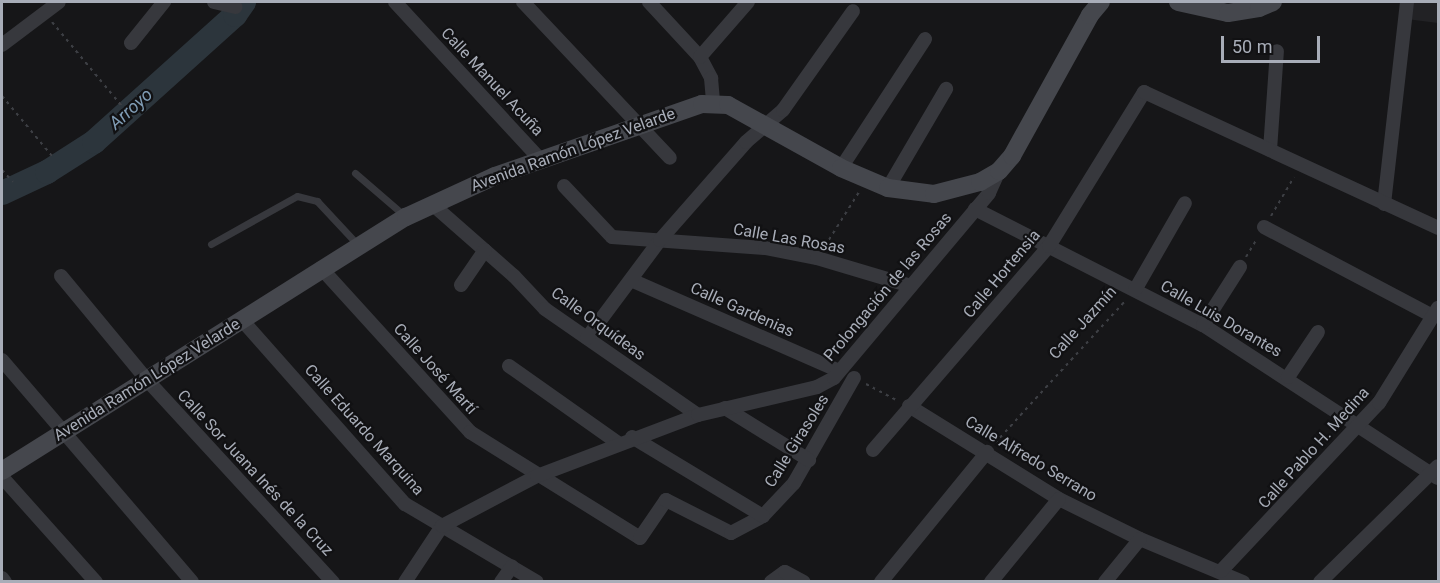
<!DOCTYPE html>
<html>
<head>
<meta charset="utf-8">
<style>
	body { margin:0 }
	#map { position:relative; width:1440px; height:583px; overflow:hidden; background:#161618; font-family:Roboto,sans-serif }
	div>[style] { position:absolute }
	[style*='--x'] { left:calc(var(--x)*1px); top:calc(var(--y)*1px); width:calc(var(--w)*1px); rotate:calc(var(--a)*1deg) }
	.built>* { inset:0; background:#222225 }
	.river>* { height:24px; margin:-12px; padding:0 12px; transform-origin:12px; border-radius:12px; background:#2c353c }
	.path>* { height:2px; margin-top:-1px; transform-origin:0; background:repeating-linear-gradient(90deg,#3d3f44 0 3px,transparent 0 7.5px) }
	.service>* { height:7px; margin:-3.5px; padding:0 3.5px; transform-origin:3.5px; border-radius:3.5px; background:#37383d }
	.minor>* { height:14px; margin:-7px; padding:0 7px; transform-origin:7px; border-radius:7px; background:#37383d }
	.secondary>* { height:18px; margin:-9px; padding:0 9px; transform-origin:9px; border-radius:9px; background:#45474d }
	span { translate:-50% -50%; white-space:nowrap; text-align:center; line-height:1.15; -webkit-text-stroke:4.5px #111113; paint-order:stroke }
	.street-label { font-size:16px; color:#a8adb8 }
	.water-label { font-size:18px; color:#7f9bb3; font-style:italic }
	.frame { position:absolute; inset:0; border:3px solid #a8adb8; pointer-events:none }
	.scale { position:absolute; left:1221px; top:36px; width:99px; height:27px; box-sizing:border-box; border:3px solid #a8adb8; border-top:0; padding-left:8px; font-size:18px; line-height:21px; white-space:nowrap; color:#a8adb8; -webkit-text-stroke:4px #111113; paint-order:stroke }
</style>
</head>
<body>
<div id="map">
	<div class="built">
		<i style="clip-path:polygon(1413px 2px,1438px 2px,1438px 23px,1406px 19px)"></i>
	</div>
	<div class="river">
		<i style="--x:2;--y:193;--w:50;--a:-25"></i>
		<i style="--x:47;--y:172;--w:56;--a:-32.6"></i>
		<i style="--x:94;--y:142;--w:190;--a:-42"></i>
		<i style="--x:235;--y:15;--w:16;--a:-55"></i>
	</div>
	<div class="path">
		<i style="--x:52;--y:22;--w:116;--a:50.3"></i>
		<i style="--x:2;--y:96;--w:78;--a:50.2"></i>
		<i style="--x:2;--y:170;--w:16;--a:47"></i>
		<i style="--x:1271;--y:216;--w:45;--a:-59.5"></i>
		<i style="--x:825;--y:246;--w:64;--a:-57.8"></i>
		<i style="--x:1246;--y:257;--w:21;--a:-59"></i>
		<i style="--x:866;--y:384;--w:36;--a:28"></i>
		<i style="--x:995;--y:443;--w:193;--a:-47.5"></i>
	</div>
	<div class="service">
		<i style="--x:355;--y:173;--w:66;--a:40.7"></i>
		<i style="--x:211;--y:244;--w:98;--a:-29.2"></i>
		<i style="--x:297;--y:196;--w:21;--a:14"></i>
		<i style="--x:317;--y:201;--w:60;--a:47"></i>
	</div>
	<div class="minor">
		<i style="--x:214;--y:2;--w:22;--a:13"></i>
		<i style="--x:395;--y:2;--w:214;--a:47.3"></i>
		<i style="--x:523;--y:2;--w:214;--a:46.7"></i>
		<i style="--x:649;--y:2;--w:75;--a:47.2"></i>
		<i style="--x:700;--y:57;--w:24;--a:62"></i>
		<i style="--x:711;--y:78;--w:25;--a:85"></i>
		<i style="--x:131;--y:43;--w:53;--a:-51.2"></i>
		<i style="--x:2;--y:45;--w:71;--a:-37"></i>
		<i style="--x:700;--y:57;--w:73;--a:-48.9"></i>
		<i style="--x:1270;--y:150;--w:99;--a:-86"></i>
		<i style="--x:841;--y:168;--w:154;--a:-56.9"></i>
		<i style="--x:564;--y:186;--w:70;--a:46.7"></i>
		<i style="--x:612;--y:237;--w:153;--a:4.1"></i>
		<i style="--x:765;--y:248;--w:53;--a:10.9"></i>
		<i style="--x:817;--y:258;--w:98;--a:16.6"></i>
		<i style="--x:888;--y:188;--w:115;--a:-59.6"></i>
		<i style="--x:432;--y:204;--w:109;--a:41.3"></i>
		<i style="--x:514;--y:276;--w:45;--a:46.8"></i>
		<i style="--x:545;--y:309;--w:186;--a:34.7"></i>
		<i style="--x:1384;--y:204;--w:203;--a:-83.5"></i>
		<i style="--x:975;--y:209;--w:256;--a:27"></i>
		<i style="--x:1203;--y:325;--w:280;--a:33.1"></i>
		<i style="--x:1264;--y:227;--w:191;--a:27.8"></i>
		<i style="--x:321;--y:268;--w:222;--a:47.7"></i>
		<i style="--x:470;--y:432;--w:200;--a:31.9"></i>
		<i style="--x:640;--y:538;--w:46;--a:-55.6"></i>
		<i style="--x:666;--y:500;--w:73;--a:26.9"></i>
		<i style="--x:731;--y:533;--w:36;--a:-28"></i>
		<i style="--x:763;--y:516;--w:45;--a:-46.8"></i>
		<i style="--x:794;--y:483;--w:121;--a:-60.3"></i>
		<i style="--x:61;--y:276;--w:135;--a:50.4"></i>
		<i style="--x:147;--y:380;--w:275;--a:47.4"></i>
		<i style="--x:631;--y:280;--w:227;--a:23.6"></i>
		<i style="--x:461;--y:285;--w:42;--a:-55.6"></i>
		<i style="--x:1135;--y:290;--w:100;--a:-60.1"></i>
		<i style="--x:242;--y:320;--w:246;--a:48.5"></i>
		<i style="--x:405;--y:504;--w:153;--a:30.6"></i>
		<i style="--x:1203;--y:325;--w:69;--a:-57.5"></i>
		<i style="--x:587;--y:338;--w:122;--a:-53.3"></i>
		<i style="--x:660;--y:240;--w:130;--a:-48.7"></i>
		<i style="--x:746;--y:142;--w:49;--a:-40.9"></i>
		<i style="--x:783;--y:110;--w:121;--a:-54.7"></i>
		<i style="--x:2;--y:360;--w:292;--a:49.4"></i>
		<i style="--x:509;--y:366;--w:133;--a:35.2"></i>
		<i style="--x:1288;--y:377;--w:54;--a:-56.3"></i>
		<i style="--x:909;--y:406;--w:176;--a:31.8"></i>
		<i style="--x:1059;--y:499;--w:90;--a:26.3"></i>
		<i style="--x:1140;--y:539;--w:112;--a:22.7"></i>
		<i style="--x:725;--y:408;--w:99;--a:31.8"></i>
		<i style="--x:632;--y:437;--w:153;--a:31.1"></i>
		<i style="--x:873;--y:450;--w:269;--a:-49.2"></i>
		<i style="--x:1049;--y:246;--w:181;--a:-58.3"></i>
		<i style="--x:1144;--y:92;--w:324;--a:24.8"></i>
		<i style="--x:2;--y:477;--w:141;--a:48.2"></i>
		<i style="--x:1221;--y:571;--w:231;--a:-46.8"></i>
		<i style="--x:1379;--y:403;--w:112;--a:-58.2"></i>
		<i style="--x:2;--y:578;--w:5;--a:53"></i>
		<i style="--x:405;--y:582;--w:67;--a:-56.5"></i>
		<i style="--x:442;--y:526;--w:107;--a:-27.8"></i>
		<i style="--x:537;--y:476;--w:172;--a:-20.8"></i>
		<i style="--x:698;--y:415;--w:122;--a:-13.2"></i>
		<i style="--x:817;--y:387;--w:19;--a:-28"></i>
		<i style="--x:834;--y:378;--w:241;--a:-50"></i>
		<i style="--x:989;--y:193;--w:24;--a:-66"></i>
		<i style="--x:501;--y:582;--w:19;--a:-55"></i>
		<i style="--x:771;--y:582;--w:17;--a:-36"></i>
		<i style="--x:785;--y:572;--w:21;--a:28"></i>
		<i style="--x:881;--y:582;--w:168;--a:-50.8"></i>
		<i style="--x:991;--y:582;--w:107;--a:-50.7"></i>
		<i style="--x:1105;--y:582;--w:55;--a:-50.9"></i>
		<i style="--x:1320;--y:582;--w:165;--a:-44.5"></i>
	</div>
	<div class="secondary">
		<i style="--x:1178;--y:2;--w:51;--a:12.4"></i>
		<i style="--x:1228;--y:13;--w:31;--a:-9"></i>
		<i style="--x:1259;--y:8;--w:15;--a:-23"></i>
		<i style="--x:2;--y:471;--w:477;--a:-32.2"></i>
		<i style="--x:406;--y:217;--w:98;--a:-24.7"></i>
		<i style="--x:495;--y:176;--w:219;--a:-19.2"></i>
		<i style="--x:702;--y:104;--w:26;--a:2"></i>
		<i style="--x:728;--y:105;--w:129;--a:29.1"></i>
		<i style="--x:841;--y:168;--w:51;--a:23.1"></i>
		<i style="--x:888;--y:188;--w:46;--a:7.4"></i>
		<i style="--x:934;--y:194;--w:48;--a:-14.6"></i>
		<i style="--x:980;--y:182;--w:22;--a:-30"></i>
		<i style="--x:999;--y:171;--w:20;--a:-49"></i>
		<i style="--x:1012;--y:156;--w:161;--a:-61"></i>
		<i style="--x:1090;--y:15;--w:17;--a:-50"></i>
	</div>
	<div class="street-label">
		<span style="left:492px;top:82px;rotate:47deg">Calle Manuel Acuña</span>
		<span style="left:573px;top:150px;rotate:-20deg">Avenida Ramón López Velarde</span>
		<span style="left:789px;top:239px;rotate:10deg">Calle Las Rosas</span>
		<span style="left:1002px;top:274px;rotate:-50deg">Calle Hortensia</span>
		<span style="left:888px;top:287px;rotate:-50deg">Prolongación de las Rosas</span>
		<span style="left:742px;top:310px;rotate:24deg">Calle Gardenias</span>
		<span style="left:1221px;top:319px;rotate:30deg">Calle Luis Dorantes</span>
		<span style="left:1083px;top:323px;rotate:-48deg">Calle Jazmín</span>
		<span style="left:598px;top:324px;rotate:36deg">Calle Orquídeas</span>
		<span style="left:435px;top:369px;rotate:48deg">Calle José Martí</span>
		<span style="left:147px;top:380px;rotate:-32deg">Avenida Ramón López Velarde</span>
		<span style="left:364px;top:430px;rotate:48deg">Calle Eduardo Marquina</span>
		<span style="left:797px;top:441px;rotate:-58deg">Calle Girasoles</span>
		<span style="left:1314px;top:448px;rotate:-48deg">Calle Pablo H. Medina</span>
		<span style="left:1031px;top:459px;rotate:31deg">Calle Alfredo Serrano</span>
		<span style="left:255px;top:473px;rotate:47deg">Calle Sor Juana Inés de la Cruz</span>
	</div>
	<div class="water-label">
		<span style="left:131px;top:109px;rotate:-42deg">Arroyo</span>
	</div>
	<div class="frame"></div>
	<div class="scale">50 m</div>
</div>
</body>
</html>
